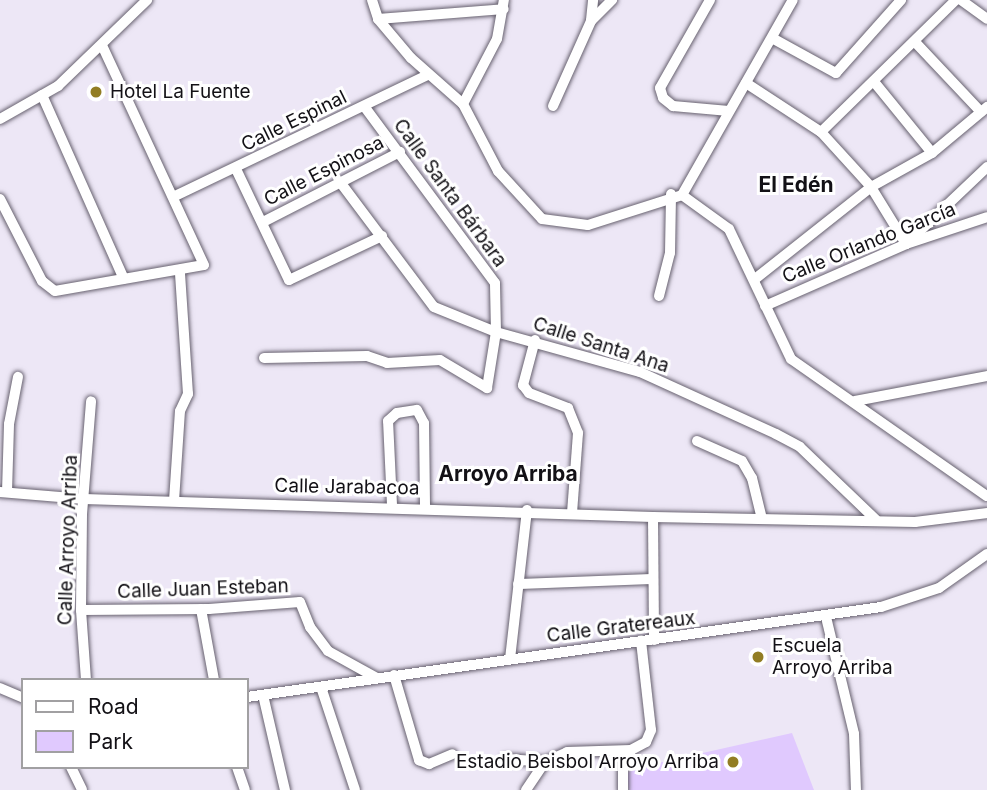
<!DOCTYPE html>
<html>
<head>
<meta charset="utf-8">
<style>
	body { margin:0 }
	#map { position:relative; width:987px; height:790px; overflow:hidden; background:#ede7f6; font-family:Inter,sans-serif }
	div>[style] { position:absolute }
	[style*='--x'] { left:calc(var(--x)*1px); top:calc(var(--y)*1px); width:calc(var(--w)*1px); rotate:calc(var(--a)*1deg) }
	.green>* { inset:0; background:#e0c9fe }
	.roads { filter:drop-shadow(0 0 2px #67616f) drop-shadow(0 0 2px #67616f) }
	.street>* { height:10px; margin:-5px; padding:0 5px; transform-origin:5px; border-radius:5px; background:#fff }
	.dots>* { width:19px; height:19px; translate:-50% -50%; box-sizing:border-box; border:4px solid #fff; border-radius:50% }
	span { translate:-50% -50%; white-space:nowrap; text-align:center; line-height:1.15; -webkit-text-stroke:6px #fff; paint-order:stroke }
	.poi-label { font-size:19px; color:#131116 }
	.left { translate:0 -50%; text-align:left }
	.right { translate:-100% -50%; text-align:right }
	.street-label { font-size:19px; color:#131116 }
	.neighbourhood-label { font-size:21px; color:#131116; font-weight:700 }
	.legend { position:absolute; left:21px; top:678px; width:228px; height:91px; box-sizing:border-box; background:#fff; border:2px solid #a1a0a2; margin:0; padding:9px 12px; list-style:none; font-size:21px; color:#131116 }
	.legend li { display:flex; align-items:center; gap:14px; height:35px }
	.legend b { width:35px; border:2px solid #a1a0a2 }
</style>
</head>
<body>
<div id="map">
	<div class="green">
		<i style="clip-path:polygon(792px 733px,814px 790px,629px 790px,627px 773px,640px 767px)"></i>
	</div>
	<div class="roads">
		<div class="street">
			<i style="--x:372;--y:0;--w:20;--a:72"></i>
			<i style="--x:378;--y:19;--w:51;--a:49.8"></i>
			<i style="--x:411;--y:58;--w:69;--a:41.5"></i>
			<i style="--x:463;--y:104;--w:76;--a:62.4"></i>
			<i style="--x:498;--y:171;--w:65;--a:47.5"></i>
			<i style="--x:542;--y:219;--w:46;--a:7.4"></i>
			<i style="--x:588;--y:225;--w:99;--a:-17.7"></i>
			<i style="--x:682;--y:195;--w:58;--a:35.9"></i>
			<i style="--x:729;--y:229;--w:144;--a:64.5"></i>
			<i style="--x:791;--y:359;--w:239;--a:35"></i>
			<i style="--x:710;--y:0;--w:101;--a:119.6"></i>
			<i style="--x:660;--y:88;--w:10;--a:73"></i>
			<i style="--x:663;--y:98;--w:13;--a:39"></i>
			<i style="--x:673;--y:106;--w:56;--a:5.1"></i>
			<i style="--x:961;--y:0;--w:32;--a:36"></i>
			<i style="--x:378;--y:19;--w:126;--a:-4.5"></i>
			<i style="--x:591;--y:20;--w:20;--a:-84"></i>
			<i style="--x:772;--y:38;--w:73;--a:28.7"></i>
			<i style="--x:836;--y:73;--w:98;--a:-48.3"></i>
			<i style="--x:915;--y:42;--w:96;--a:46.7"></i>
			<i style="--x:746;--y:83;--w:90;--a:33.2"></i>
			<i style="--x:821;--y:132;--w:74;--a:47.7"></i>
			<i style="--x:871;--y:187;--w:67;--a:58.4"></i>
			<i style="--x:906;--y:244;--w:112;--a:-43.5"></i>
			<i style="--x:875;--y:83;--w:90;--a:50.8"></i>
			<i style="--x:42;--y:95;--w:201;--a:66"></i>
			<i style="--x:463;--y:104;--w:73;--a:-62.4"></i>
			<i style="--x:497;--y:39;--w:40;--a:-80"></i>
			<i style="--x:553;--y:106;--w:93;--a:-65.9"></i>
			<i style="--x:591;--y:21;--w:30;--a:-45"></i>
			<i style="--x:0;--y:119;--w:67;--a:-29.6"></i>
			<i style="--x:58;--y:86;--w:124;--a:-44"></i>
			<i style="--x:821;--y:132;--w:189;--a:-44.4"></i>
			<i style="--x:236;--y:169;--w:123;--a:64.5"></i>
			<i style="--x:289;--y:280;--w:103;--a:-25.3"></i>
			<i style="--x:340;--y:182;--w:156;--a:53.1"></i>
			<i style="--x:434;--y:307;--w:67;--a:22"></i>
			<i style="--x:496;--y:332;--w:149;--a:15.5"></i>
			<i style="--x:640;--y:372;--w:149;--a:24.5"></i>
			<i style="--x:776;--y:434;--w:27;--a:28"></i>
			<i style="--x:800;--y:447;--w:105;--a:43.8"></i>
			<i style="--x:682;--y:195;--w:224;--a:-60.4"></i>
			<i style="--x:175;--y:196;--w:280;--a:-25.6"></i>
			<i style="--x:0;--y:199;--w:92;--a:62.9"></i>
			<i style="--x:42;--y:281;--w:16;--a:38"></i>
			<i style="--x:55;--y:291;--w:151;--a:-9.9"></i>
			<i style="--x:204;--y:265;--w:242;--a:-114.9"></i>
			<i style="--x:263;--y:222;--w:154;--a:-27.1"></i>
			<i style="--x:755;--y:279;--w:148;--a:-38.4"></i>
			<i style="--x:871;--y:187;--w:70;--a:-29.1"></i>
			<i style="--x:932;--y:153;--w:72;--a:-39.9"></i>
			<i style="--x:659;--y:296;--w:44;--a:-75.7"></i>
			<i style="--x:670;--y:253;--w:59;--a:-89"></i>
			<i style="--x:765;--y:306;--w:154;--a:-23.7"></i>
			<i style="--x:906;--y:244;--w:85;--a:-18.4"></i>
			<i style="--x:535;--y:340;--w:47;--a:104.9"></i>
			<i style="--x:523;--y:385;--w:10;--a:53"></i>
			<i style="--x:529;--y:393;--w:42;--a:21"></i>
			<i style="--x:568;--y:408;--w:27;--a:68"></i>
			<i style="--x:578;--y:433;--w:79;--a:94.3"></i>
			<i style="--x:264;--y:358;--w:103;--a:-1.1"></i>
			<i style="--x:367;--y:356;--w:21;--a:19"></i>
			<i style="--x:387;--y:363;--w:53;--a:-3.2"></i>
			<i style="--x:440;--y:360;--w:55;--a:30.8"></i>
			<i style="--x:487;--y:388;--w:57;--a:-80.9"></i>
			<i style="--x:496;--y:332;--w:49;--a:-91.2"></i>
			<i style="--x:495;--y:283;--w:220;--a:-126.5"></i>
			<i style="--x:855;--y:401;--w:134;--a:-10.7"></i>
			<i style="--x:697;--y:441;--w:49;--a:24"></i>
			<i style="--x:742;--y:461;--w:20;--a:60"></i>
			<i style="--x:752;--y:478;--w:42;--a:76.3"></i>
			<i style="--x:0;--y:492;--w:84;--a:4.8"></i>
			<i style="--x:84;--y:499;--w:569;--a:1.81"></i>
			<i style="--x:653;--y:517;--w:262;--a:1.1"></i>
			<i style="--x:915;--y:522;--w:73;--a:-7.1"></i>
			<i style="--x:7;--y:492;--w:68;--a:-88.3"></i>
			<i style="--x:9;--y:424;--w:48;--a:-79.2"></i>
			<i style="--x:174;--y:501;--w:90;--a:-86.2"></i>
			<i style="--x:180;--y:411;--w:19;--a:-65"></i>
			<i style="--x:188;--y:394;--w:122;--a:-93.8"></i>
			<i style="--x:392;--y:505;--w:84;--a:-92.7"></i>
			<i style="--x:388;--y:421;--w:12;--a:-42"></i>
			<i style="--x:397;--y:413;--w:20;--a:-9"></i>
			<i style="--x:417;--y:410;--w:15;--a:62"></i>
			<i style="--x:424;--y:423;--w:83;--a:89.3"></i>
			<i style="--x:653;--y:517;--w:123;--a:89.5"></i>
			<i style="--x:518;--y:584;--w:135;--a:-2.1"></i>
			<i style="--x:201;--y:609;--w:72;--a:79.6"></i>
			<i style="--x:81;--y:610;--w:128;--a:-0.4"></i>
			<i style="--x:209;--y:609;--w:91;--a:-4.4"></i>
			<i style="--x:300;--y:602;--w:27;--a:68"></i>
			<i style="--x:310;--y:627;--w:30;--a:53"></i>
			<i style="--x:328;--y:651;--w:54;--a:29"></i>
			<i style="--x:826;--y:617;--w:120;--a:76.5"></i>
			<i style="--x:854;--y:734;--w:56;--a:88"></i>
			<i style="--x:510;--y:659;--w:150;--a:-83.5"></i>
			<i style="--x:394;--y:675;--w:89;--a:73.6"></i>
			<i style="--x:419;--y:760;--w:11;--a:22"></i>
			<i style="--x:429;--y:764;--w:25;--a:-23"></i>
			<i style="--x:86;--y:680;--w:70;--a:-94.1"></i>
			<i style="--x:81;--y:610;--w:96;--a:-89.4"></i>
			<i style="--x:82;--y:514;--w:113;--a:-85.4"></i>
			<i style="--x:321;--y:687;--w:108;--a:71.7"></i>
			<i style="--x:0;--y:688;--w:25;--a:23"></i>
			<i style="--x:263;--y:695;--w:98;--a:77"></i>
			<i style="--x:247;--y:697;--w:640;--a:-8.08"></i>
			<i style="--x:881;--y:607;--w:61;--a:-18.1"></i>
			<i style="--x:939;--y:588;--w:59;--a:-35.3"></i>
			<i style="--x:506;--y:759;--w:39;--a:4"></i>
			<i style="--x:545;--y:762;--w:24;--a:-24"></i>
			<i style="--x:567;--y:752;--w:64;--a:-1.8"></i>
			<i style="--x:71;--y:767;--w:25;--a:64"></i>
			<i style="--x:237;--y:767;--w:24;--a:71"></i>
			<i style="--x:526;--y:790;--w:34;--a:-56"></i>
			<i style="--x:623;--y:790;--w:28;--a:-90"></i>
			<i style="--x:623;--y:762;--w:14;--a:-56"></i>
			<i style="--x:631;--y:750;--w:17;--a:-28"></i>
			<i style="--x:646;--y:742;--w:13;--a:-67"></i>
			<i style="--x:651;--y:730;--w:90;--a:-96.4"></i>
		</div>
	</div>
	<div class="dots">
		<i style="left:96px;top:92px;background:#927d23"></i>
		<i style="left:758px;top:657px;background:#927d23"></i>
		<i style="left:733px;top:762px;background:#927d23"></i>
	</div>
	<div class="poi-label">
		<span class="left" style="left:110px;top:92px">Hotel La Fuente</span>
		<span class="left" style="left:772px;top:657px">Escuela<br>Arroyo Arriba</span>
		<span class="right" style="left:719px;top:762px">Estadio Beisbol Arroyo Arriba</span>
	</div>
	<div class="street-label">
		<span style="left:294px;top:121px;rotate:-26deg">Calle Espinal</span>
		<span style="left:324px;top:171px;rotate:-27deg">Calle Espinosa</span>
		<span style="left:450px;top:193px;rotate:54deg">Calle Santa Bárbara</span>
		<span style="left:869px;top:243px;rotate:-22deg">Calle Orlando García</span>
		<span style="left:601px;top:345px;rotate:18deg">Calle Santa Ana</span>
		<span style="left:347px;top:487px;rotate:1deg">Calle Jarabacoa</span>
		<span style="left:68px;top:540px;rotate:-88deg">Calle Arroyo Arriba</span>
		<span style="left:203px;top:589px;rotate:-2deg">Calle Juan Esteban</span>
		<span style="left:621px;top:627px;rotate:-7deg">Calle Gratereaux</span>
	</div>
	<div class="neighbourhood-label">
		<span style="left:796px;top:185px">El Edén</span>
		<span style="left:508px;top:474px">Arroyo Arriba</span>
	</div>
	<ul class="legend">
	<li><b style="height:9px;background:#fff"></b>Road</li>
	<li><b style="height:19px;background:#e0c9fe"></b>Park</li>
	</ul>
</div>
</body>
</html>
